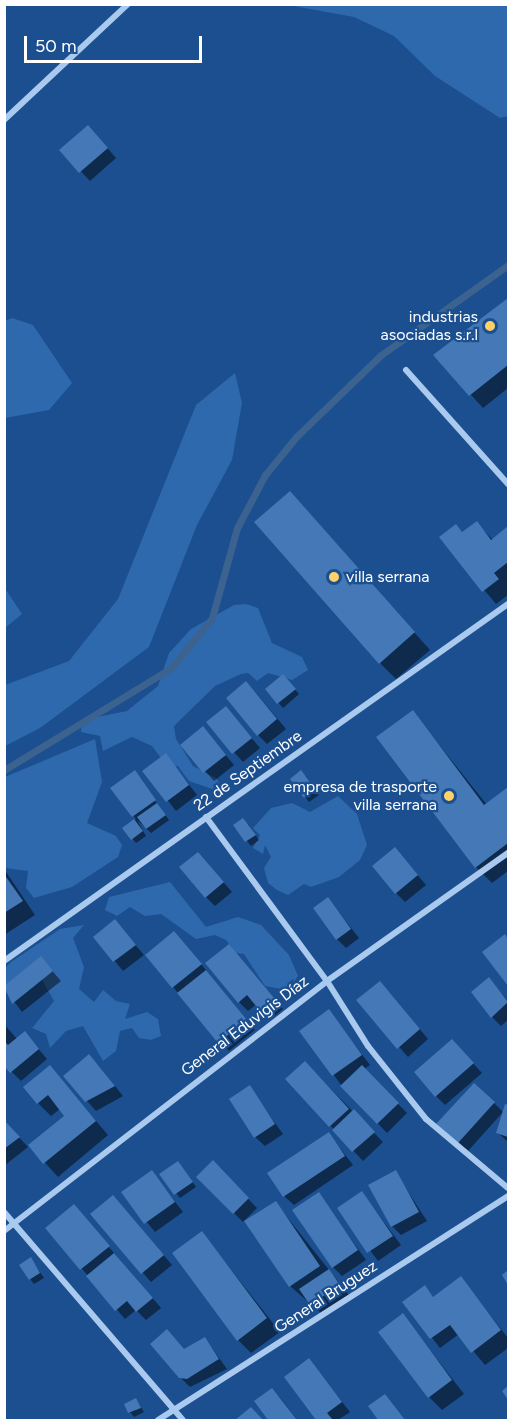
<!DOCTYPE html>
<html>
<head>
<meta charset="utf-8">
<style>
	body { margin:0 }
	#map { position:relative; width:513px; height:1425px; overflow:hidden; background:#1b4f8f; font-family:Figtree,sans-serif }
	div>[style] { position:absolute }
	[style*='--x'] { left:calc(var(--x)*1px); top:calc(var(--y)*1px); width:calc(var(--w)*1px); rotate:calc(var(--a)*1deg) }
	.green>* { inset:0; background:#2e69ad }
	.shadow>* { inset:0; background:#0007 }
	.stream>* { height:7px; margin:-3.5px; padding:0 3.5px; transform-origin:3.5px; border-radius:3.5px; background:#3c6290 }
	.building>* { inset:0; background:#4478b7 }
	.street>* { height:6px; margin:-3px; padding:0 3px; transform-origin:3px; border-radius:3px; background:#a9c9ee }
	.dots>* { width:16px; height:16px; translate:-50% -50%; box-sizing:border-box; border:3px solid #1b4f8f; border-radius:50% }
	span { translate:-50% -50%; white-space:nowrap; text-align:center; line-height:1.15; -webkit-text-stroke:4.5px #1b4f8f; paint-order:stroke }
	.poi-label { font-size:16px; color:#fff }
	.right { translate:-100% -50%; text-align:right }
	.left { translate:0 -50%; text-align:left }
	.street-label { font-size:16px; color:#fff }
	.frame { position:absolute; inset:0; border:6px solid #fff; pointer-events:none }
	.scale { position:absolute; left:24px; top:36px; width:178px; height:27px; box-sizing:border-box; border:3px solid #fff; border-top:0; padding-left:8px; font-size:18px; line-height:21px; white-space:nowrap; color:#fff; -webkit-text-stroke:4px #1b4f8f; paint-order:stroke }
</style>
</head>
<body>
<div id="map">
	<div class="green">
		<i style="clip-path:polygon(288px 5px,508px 5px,508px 116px,500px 118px,435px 76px,394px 36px,354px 17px)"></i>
		<i style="clip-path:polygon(12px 318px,33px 325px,72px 383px,49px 410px,5px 418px,5px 321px)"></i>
		<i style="clip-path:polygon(235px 373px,242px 403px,232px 460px,197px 525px,149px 647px,40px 728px,5px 746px,5px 685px,69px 661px,118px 599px,196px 405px)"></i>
		<i style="clip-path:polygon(4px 587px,22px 614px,5px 628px,4px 628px)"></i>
		<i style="clip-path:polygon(246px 604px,258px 608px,272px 643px,302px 657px,308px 670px,292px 680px,268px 673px,257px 681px,248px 673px,241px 674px,215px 686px,174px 726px,176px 739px,193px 766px,216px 778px,219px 783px,212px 789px,189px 781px,178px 766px,166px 765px,152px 746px,132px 737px,103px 751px,100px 736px,81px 732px,82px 720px,127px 711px,158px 686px,169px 653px,191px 629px,234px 605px)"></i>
		<i style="clip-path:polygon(95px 739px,102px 782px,87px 823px,116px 836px,122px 845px,118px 857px,72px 887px,34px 898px,26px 888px,28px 871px,5px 868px,5px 777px)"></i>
		<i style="clip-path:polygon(338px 796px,357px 814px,367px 845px,360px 860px,339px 877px,311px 887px,304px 884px,288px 895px,277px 890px,268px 883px,264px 868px,271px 857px,265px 845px,263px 854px,253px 848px,260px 835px,253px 828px,271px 808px,292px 803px,310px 812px)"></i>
		<i style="clip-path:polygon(170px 882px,206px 927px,238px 917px,261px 925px,289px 955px,298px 976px,288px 990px,265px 986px,244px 954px,236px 953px,226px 940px,215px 935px,196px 939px,161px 914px,145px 916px,130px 907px,117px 916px,105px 910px,109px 897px)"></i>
		<i style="clip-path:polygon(84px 925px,73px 938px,84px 967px,79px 989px,94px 1002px,103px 990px,116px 1001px,130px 1004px,125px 1019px,147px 1012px,158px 1019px,161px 1036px,151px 1040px,139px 1038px,132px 1028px,120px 1031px,116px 1051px,103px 1061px,83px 1026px,66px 1031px,50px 1048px,46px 1034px,32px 1028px,54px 1001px,42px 980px,5px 994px,5px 968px,11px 962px,60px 929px)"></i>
	</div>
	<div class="shadow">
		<i style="clip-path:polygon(97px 136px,116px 158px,90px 181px,61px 150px)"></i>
		<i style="clip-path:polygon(508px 299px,508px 388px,483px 408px,435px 355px)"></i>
		<i style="clip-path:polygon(290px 493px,430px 650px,396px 679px,380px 663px)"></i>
		<i style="clip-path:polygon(476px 523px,493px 540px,508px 530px,508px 595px,496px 604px,441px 538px,463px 533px)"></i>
		<i style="clip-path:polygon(287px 680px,299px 694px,283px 708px,267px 689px)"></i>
		<i style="clip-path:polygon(255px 692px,286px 729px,267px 744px,258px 735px)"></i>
		<i style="clip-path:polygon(226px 708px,260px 748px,243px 762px,208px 723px)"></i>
		<i style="clip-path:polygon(413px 712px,487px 805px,508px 789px,508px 871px,492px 883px,476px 867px)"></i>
		<i style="clip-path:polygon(203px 728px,234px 765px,214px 781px,182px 745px)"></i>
		<i style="clip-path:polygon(166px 755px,197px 795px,176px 811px,145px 771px)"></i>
		<i style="clip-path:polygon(134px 772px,169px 820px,151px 833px,137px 820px,146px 836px,136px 843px,124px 828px,136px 819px,112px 788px)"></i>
		<i style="clip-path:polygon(306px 776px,319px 795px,309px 802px,292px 779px)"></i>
		<i style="clip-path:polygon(248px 824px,259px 840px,251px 846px,235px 825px)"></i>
		<i style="clip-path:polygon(404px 859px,426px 885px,405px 902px,396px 893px)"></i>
		<i style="clip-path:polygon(207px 863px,232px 892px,215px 906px,206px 897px)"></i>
		<i style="clip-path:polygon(4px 869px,35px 915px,4px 935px)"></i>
		<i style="clip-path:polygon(328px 899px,359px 938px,346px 948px,337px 939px)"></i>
		<i style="clip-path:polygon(115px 921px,144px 955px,123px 971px,95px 937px)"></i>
		<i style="clip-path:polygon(504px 936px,508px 941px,508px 983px,484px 952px)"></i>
		<i style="clip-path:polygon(183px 942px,255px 1030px,229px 1051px,173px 987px)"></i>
		<i style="clip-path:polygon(238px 955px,283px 1009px,271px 1019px,257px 1004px,248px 1011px,239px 1002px)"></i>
		<i style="clip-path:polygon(41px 958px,61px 981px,22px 1012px,4px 988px)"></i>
		<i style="clip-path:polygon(489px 979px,508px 1001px,508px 1020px,501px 1026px,492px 1017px)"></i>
		<i style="clip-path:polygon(389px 992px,428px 1039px,408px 1057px,358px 1000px)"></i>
		<i style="clip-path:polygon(329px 1011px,370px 1065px,364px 1069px,407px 1113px,387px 1133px,342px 1086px,301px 1031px)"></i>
		<i style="clip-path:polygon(4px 1024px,17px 1039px,25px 1033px,47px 1059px,21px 1081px,4px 1064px)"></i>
		<i style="clip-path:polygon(461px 1050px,482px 1073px,445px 1105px,436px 1096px)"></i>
		<i style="clip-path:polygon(98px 1065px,123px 1096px,96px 1111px,65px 1076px)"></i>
		<i style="clip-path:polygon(50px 1067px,108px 1135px,58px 1177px,30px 1146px,66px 1116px,60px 1109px,51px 1116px,38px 1103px)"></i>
		<i style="clip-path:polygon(314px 1072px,383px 1142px,363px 1161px,287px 1079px)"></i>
		<i style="clip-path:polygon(249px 1087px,283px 1134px,265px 1146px,255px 1137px)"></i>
		<i style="clip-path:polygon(494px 1103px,503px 1112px,468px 1151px,448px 1134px)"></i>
		<i style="clip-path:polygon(506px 1105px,508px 1106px,508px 1142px,498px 1133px)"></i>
		<i style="clip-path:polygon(4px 1121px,28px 1147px,4px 1166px)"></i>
		<i style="clip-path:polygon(329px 1134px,353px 1165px,294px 1205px,284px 1196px)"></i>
		<i style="clip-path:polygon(213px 1162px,257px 1208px,243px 1222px,198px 1177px)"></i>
		<i style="clip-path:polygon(182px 1167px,196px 1187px,180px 1198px,161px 1174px)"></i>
		<i style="clip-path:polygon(152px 1172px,183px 1212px,155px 1232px,123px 1193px)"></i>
		<i style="clip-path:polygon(395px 1172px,427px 1221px,401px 1235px,392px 1226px)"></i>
		<i style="clip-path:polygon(362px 1193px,401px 1245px,378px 1261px,339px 1208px)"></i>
		<i style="clip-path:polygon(318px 1194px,366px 1260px,342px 1276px,333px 1267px)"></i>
		<i style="clip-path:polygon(275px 1202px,349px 1295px,321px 1313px,290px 1286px)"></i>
		<i style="clip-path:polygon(74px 1206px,161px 1308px,146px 1320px,136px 1310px,125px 1319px,47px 1228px)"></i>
		<i style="clip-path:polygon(122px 1206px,172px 1265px,151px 1282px,92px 1214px)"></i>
		<i style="clip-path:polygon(202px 1233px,280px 1332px,251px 1353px,238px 1340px)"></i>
		<i style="clip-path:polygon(31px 1259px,44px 1278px,34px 1284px,30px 1279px)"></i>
		<i style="clip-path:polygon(461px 1278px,508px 1338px,508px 1348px,485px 1365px,459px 1334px,440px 1348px,404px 1302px,424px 1287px,434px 1298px)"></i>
		<i style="clip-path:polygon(403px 1315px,464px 1394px,442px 1410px,429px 1397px)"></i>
		<i style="clip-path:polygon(205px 1338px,227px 1369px,190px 1387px,180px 1377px,185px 1351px)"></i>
		<i style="clip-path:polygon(309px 1360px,350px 1412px,338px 1420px,318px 1420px,286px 1377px)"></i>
		<i style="clip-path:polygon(272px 1390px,281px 1399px,297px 1420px,270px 1420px,256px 1402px)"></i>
		<i style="clip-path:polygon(136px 1400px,144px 1412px,134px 1417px,130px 1412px)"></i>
	</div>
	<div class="stream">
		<i style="--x:4;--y:770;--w:196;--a:-31.4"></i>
		<i style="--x:171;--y:668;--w:65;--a:-50.6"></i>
		<i style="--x:212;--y:618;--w:93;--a:-74.5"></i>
		<i style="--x:237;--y:528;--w:60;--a:-62.2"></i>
		<i style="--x:265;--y:475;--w:49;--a:-50.8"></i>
		<i style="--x:296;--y:437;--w:118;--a:-44"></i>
		<i style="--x:381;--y:355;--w:156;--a:-35.3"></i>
	</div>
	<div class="building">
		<i style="clip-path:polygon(88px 125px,108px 148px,79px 173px,59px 150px)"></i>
		<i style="clip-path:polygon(508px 298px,508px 365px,469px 396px,433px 355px)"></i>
		<i style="clip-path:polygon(290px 491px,415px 632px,379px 664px,254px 522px)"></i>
		<i style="clip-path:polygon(477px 521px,491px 540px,508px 526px,508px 562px,494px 573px,499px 579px,482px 592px,439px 537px,456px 524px,462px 532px)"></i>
		<i style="clip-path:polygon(283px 674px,296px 689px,277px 704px,265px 689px)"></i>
		<i style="clip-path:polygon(246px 681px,277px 719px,257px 736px,226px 698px)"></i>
		<i style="clip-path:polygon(226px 706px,252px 738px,232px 754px,206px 722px)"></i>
		<i style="clip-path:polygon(413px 710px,484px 805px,508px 787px,508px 843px,475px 868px,376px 737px)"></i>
		<i style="clip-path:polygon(203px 726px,226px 755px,203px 773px,180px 745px)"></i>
		<i style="clip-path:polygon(166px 753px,189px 785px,166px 802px,142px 771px)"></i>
		<i style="clip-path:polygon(135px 770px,156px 800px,132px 817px,110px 788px)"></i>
		<i style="clip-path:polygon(301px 770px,316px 790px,304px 798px,290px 779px)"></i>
		<i style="clip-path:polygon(157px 803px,166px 815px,146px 829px,137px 817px)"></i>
		<i style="clip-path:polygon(243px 818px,256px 835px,245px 842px,233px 825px)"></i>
		<i style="clip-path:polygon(134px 819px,143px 831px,131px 840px,122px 828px)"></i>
		<i style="clip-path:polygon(395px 847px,418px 875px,395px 894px,372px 866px)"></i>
		<i style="clip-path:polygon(198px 852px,224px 882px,205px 898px,179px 867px)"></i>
		<i style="clip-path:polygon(4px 874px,23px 901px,4px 913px)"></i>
		<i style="clip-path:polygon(328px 897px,351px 929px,336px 940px,313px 908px)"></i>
		<i style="clip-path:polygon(115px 919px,136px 945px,113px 962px,93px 937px)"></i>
		<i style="clip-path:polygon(174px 931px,202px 964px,172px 988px,145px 955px)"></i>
		<i style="clip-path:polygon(505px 934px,508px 940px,508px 986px,482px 952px)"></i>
		<i style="clip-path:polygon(229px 944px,275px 999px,260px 1011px,247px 995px,238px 1003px,205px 963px)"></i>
		<i style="clip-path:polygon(41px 956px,53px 971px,12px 1004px,4px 986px)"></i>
		<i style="clip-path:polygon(206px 970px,247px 1020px,218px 1043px,177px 993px)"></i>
		<i style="clip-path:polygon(489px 977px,508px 1002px,491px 1018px,471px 992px)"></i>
		<i style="clip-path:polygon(380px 981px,420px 1029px,397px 1049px,356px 1000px)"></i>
		<i style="clip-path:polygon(329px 1009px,362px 1055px,332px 1076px,299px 1031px)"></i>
		<i style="clip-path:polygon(25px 1031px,39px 1049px,10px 1073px,4px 1066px,4px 1041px,8px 1045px)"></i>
		<i style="clip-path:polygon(452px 1039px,474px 1063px,435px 1097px,414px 1072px)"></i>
		<i style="clip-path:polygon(89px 1054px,115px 1086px,85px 1102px,63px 1076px)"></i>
		<i style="clip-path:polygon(305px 1061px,349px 1109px,329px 1127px,285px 1079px)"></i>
		<i style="clip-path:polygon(50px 1065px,96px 1121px,43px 1164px,28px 1145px,64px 1116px,48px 1095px,37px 1104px,23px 1087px)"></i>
		<i style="clip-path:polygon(362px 1065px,399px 1103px,377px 1124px,340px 1086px)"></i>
		<i style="clip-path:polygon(474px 1083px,495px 1102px,458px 1143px,436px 1124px)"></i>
		<i style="clip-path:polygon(250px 1085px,275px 1124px,254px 1138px,229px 1099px)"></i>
		<i style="clip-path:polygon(505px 1104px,508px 1105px,508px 1137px,496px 1133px)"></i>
		<i style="clip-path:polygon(354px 1109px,375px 1132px,352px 1152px,332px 1130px)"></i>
		<i style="clip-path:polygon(4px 1120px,20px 1137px,4px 1149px)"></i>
		<i style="clip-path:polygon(329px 1132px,345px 1156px,283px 1197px,267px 1173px)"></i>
		<i style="clip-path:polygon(213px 1160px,249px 1198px,233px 1214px,196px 1177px)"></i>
		<i style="clip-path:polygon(178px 1161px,193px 1182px,174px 1195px,159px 1174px)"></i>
		<i style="clip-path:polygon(152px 1170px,175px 1202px,144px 1224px,121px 1192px)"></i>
		<i style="clip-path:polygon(396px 1170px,419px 1212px,391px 1227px,368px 1185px)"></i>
		<i style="clip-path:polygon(362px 1191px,393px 1236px,367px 1253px,337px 1208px)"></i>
		<i style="clip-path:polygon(319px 1192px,358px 1250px,332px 1268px,292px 1210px)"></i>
		<i style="clip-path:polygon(113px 1195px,164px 1255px,141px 1274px,90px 1214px)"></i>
		<i style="clip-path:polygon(276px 1201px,320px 1266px,289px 1287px,244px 1221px)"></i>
		<i style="clip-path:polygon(74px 1204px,110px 1246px,80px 1270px,45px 1228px)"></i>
		<i style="clip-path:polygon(202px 1231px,267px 1318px,237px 1341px,172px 1253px)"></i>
		<i style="clip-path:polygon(114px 1253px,153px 1298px,136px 1312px,127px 1301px,115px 1311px,86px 1276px)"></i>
		<i style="clip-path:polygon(31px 1257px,40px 1273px,29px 1280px,19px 1265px)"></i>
		<i style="clip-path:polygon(329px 1269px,340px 1285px,310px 1305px,299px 1289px)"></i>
		<i style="clip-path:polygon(508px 1270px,508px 1285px,502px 1275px)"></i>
		<i style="clip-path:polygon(461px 1276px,501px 1330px,471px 1353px,450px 1325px,430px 1339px,402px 1302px,425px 1285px,433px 1297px)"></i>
		<i style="clip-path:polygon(403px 1313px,452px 1380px,428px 1398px,378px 1332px)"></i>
		<i style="clip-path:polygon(167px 1329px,184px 1349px,205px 1337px,219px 1359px,187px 1379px,179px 1378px,150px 1344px)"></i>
		<i style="clip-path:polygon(309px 1358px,342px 1402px,327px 1413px,333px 1420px,316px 1420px,284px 1377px)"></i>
		<i style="clip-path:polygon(508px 1386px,508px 1400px,502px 1391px)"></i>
		<i style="clip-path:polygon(272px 1388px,297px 1420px,268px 1420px,254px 1401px)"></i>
		<i style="clip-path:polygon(385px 1394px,405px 1420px,378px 1420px,368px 1406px)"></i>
		<i style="clip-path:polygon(136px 1398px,141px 1408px,128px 1413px,124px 1404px)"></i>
		<i style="clip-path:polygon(251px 1407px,263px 1420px,235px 1420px)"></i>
	</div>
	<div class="street">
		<i style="--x:4;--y:120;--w:170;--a:-43.1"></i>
		<i style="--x:406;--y:370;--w:153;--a:48.2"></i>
		<i style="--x:206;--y:817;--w:204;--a:53.6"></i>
		<i style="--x:327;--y:981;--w:77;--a:57.8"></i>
		<i style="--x:368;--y:1046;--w:93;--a:51.5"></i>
		<i style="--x:426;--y:1119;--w:107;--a:40.1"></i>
		<i style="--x:4;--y:961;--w:618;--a:-35.31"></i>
		<i style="--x:4;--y:1212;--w:274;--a:49.3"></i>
		<i style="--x:4;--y:1231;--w:408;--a:-37.7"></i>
		<i style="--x:327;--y:981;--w:222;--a:-35.3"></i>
		<i style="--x:158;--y:1420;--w:416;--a:-32.6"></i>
	</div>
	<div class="dots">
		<i style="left:490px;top:326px;background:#ffd166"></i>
		<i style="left:334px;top:577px;background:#ffd166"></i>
		<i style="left:449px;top:796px;background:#ffd166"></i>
	</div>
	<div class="poi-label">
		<span class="right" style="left:478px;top:326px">industrias<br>asociadas s.r.l</span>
		<span class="left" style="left:346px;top:577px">villa serrana</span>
		<span class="right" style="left:437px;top:796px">empresa de trasporte<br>villa serrana</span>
	</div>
	<div class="street-label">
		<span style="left:248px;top:771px;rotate:-35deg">22 de Septiembre</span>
		<span style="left:245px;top:1026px;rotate:-37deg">General Eduvigis Díaz</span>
		<span style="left:326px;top:1297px;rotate:-33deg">General Bruguez</span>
	</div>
	<div class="frame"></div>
	<div class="scale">50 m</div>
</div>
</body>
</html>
